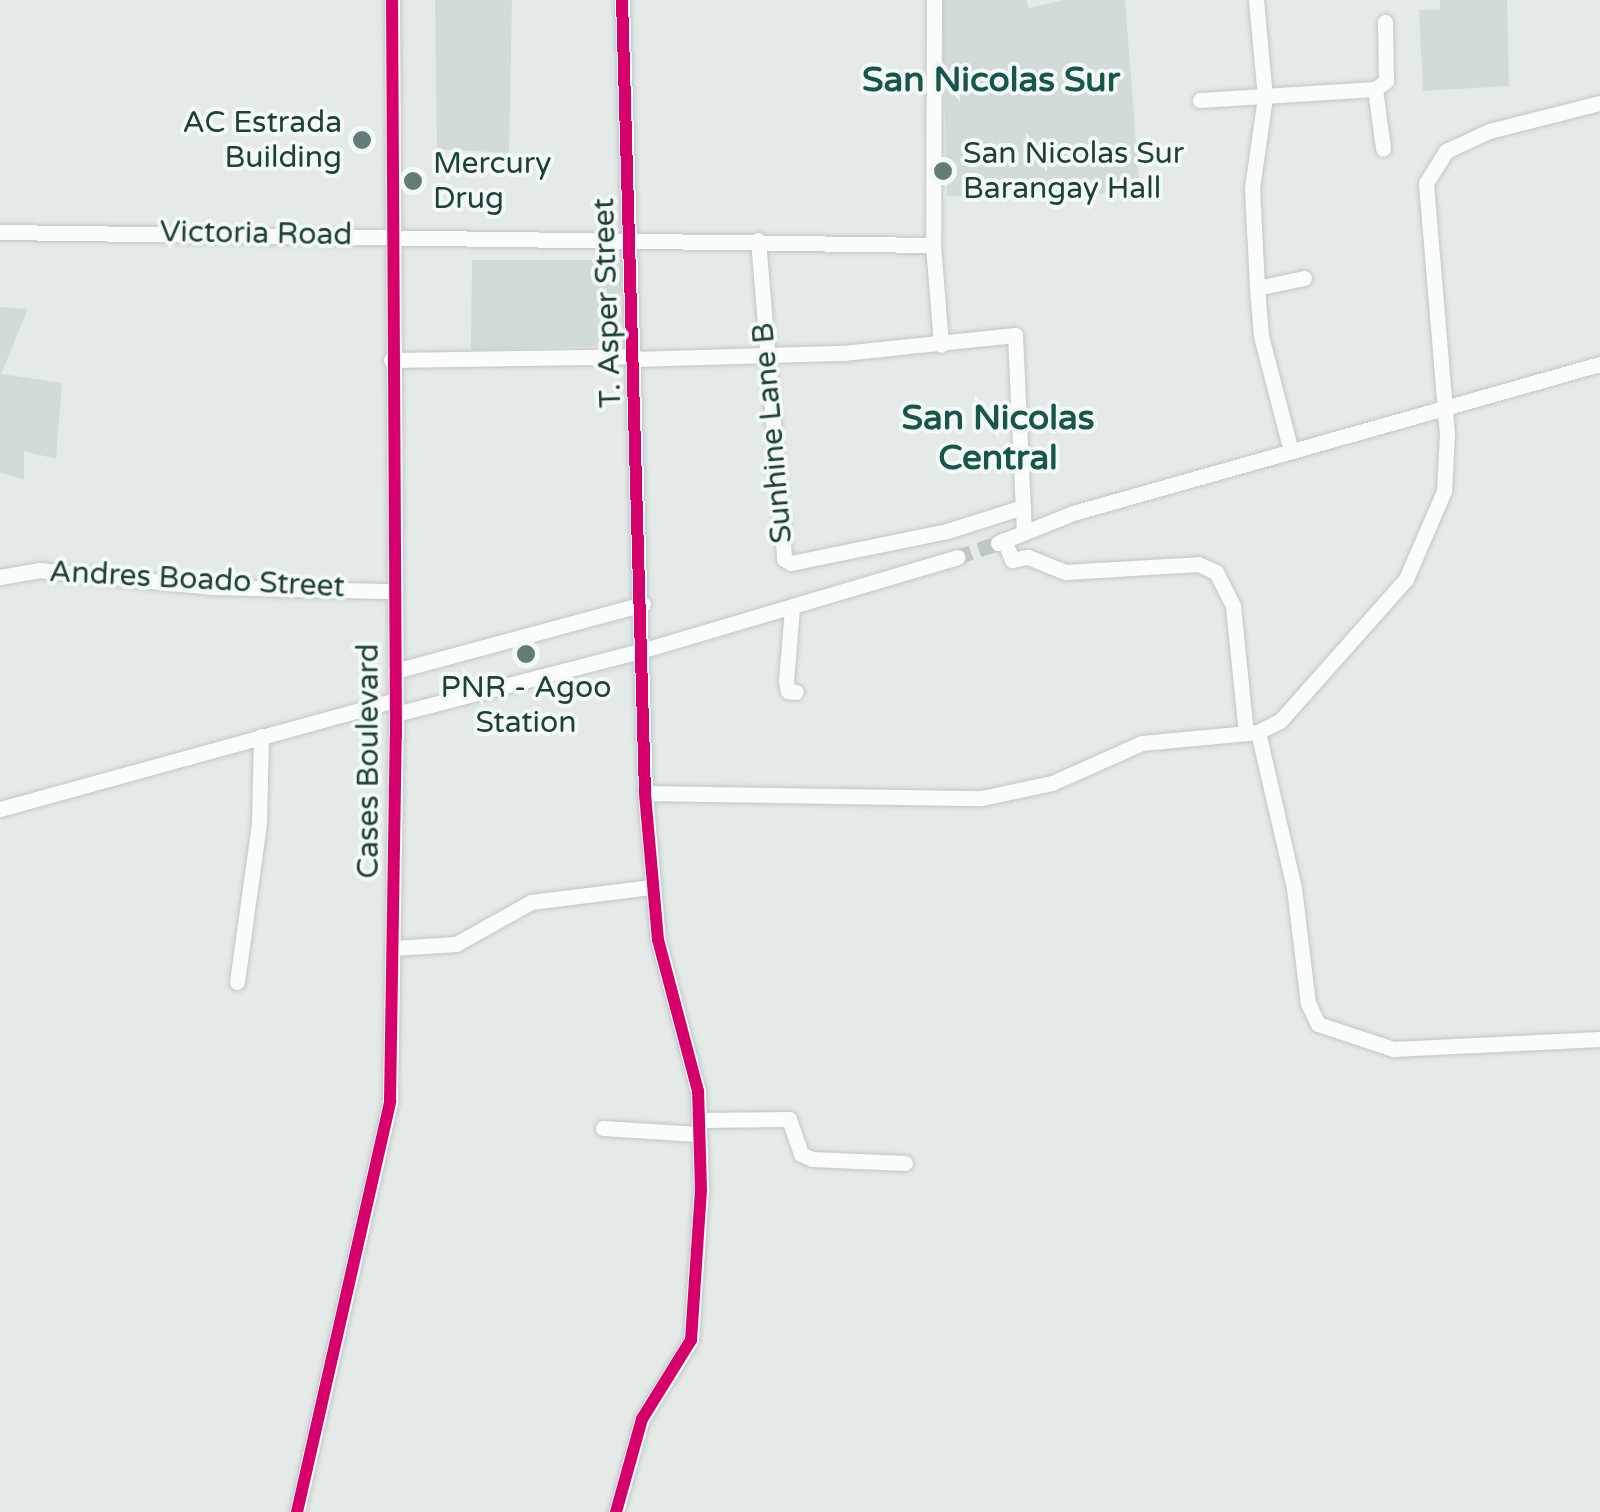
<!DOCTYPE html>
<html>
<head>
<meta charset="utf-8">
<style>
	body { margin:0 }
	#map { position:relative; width:1600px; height:1512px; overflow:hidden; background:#e4eae8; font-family:"Varela Round",sans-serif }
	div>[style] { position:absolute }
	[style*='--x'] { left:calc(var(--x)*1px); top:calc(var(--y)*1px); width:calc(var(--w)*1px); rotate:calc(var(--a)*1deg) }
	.built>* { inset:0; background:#d1dcd8 }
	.minor-tunnel>* { height:15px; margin-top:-7.5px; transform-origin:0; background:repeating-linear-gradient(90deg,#bdc8c5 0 15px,transparent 0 23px) }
	.roads { filter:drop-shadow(0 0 2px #c1c7c5) drop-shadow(0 0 2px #c1c7c5) }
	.minor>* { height:15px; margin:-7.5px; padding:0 7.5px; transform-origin:7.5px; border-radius:7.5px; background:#fbfcfc }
	.cycleway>* { height:12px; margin:-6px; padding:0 6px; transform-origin:6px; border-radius:6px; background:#d6006c }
	.dots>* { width:28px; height:28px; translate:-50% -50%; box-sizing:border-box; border:5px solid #f2f9f6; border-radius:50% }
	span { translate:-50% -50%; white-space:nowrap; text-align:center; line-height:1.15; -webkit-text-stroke:8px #f2f9f6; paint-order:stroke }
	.poi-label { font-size:30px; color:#1f403a }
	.right { translate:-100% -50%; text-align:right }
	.left { translate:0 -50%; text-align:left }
	.street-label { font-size:30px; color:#1f403a }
	.quarter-label { font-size:35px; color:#18554b; font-weight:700 }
</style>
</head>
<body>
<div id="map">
	<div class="built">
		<i style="clip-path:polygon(435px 0,512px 0,509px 153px,437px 149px)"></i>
		<i style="clip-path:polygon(942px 0,1026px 0,1029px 8px,1064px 0,1125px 0,1140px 193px,947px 196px)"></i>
		<i style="clip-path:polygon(1440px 0,1507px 0,1509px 86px,1423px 91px,1419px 10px,1440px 10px)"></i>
		<i style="clip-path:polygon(472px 260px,621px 260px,621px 345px,471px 350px)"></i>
		<i style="clip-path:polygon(0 307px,28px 309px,1px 374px,62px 383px,56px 459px,24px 451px,24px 479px,0 473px)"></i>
	</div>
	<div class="minor-tunnel">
		<i style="--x:957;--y:557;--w:43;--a:-18.9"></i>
	</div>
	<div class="roads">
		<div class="minor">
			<i style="--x:934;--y:0;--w:245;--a:90.2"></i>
			<i style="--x:933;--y:245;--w:100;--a:85.4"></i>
			<i style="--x:1256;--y:0;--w:97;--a:84.7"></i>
			<i style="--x:1265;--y:97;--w:92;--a:98.1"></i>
			<i style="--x:1252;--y:188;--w:100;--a:87.1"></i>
			<i style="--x:1257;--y:288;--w:48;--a:85.2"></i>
			<i style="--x:1261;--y:336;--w:119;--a:75.4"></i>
			<i style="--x:1375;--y:89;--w:14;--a:-36"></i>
			<i style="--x:1386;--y:81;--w:59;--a:-91"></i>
			<i style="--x:1200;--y:100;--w:175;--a:-3.6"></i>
			<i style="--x:1375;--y:89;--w:60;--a:82.3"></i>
			<i style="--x:0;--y:232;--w:933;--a:0.8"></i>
			<i style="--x:758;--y:240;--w:320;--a:85.3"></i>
			<i style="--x:784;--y:559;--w:8;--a:30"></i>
			<i style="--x:791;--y:563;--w:159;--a:-11.6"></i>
			<i style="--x:947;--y:531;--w:80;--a:-17.5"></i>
			<i style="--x:1257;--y:288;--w:48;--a:-12"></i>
			<i style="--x:635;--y:359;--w:208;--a:-1.7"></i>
			<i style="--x:843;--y:353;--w:173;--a:-6"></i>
			<i style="--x:1015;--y:335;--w:196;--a:87.4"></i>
			<i style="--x:391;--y:360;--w:244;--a:-0.9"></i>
			<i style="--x:1004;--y:540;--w:22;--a:68"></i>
			<i style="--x:1012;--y:560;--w:16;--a:-11"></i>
			<i style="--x:1028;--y:557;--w:40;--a:22"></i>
			<i style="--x:1065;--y:572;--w:133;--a:-3.4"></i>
			<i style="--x:1198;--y:564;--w:20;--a:24"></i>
			<i style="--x:1216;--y:572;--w:38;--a:63"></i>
			<i style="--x:1233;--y:606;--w:128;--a:84.2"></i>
			<i style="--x:998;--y:543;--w:81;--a:-21.8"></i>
			<i style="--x:1073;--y:513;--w:548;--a:-15.79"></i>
			<i style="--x:0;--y:577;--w:40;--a:-10"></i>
			<i style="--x:39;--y:570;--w:175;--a:5.6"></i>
			<i style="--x:213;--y:587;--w:182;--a:1.3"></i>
			<i style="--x:792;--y:608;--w:73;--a:94.7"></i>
			<i style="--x:786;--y:681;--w:10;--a:79"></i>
			<i style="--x:788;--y:691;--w:8;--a:7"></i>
			<i style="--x:395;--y:671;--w:257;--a:-15.1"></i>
			<i style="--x:396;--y:714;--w:256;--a:-14.5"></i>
			<i style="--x:644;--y:650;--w:327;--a:-16.5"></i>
			<i style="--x:1258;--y:732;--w:160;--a:77"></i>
			<i style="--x:1294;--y:888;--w:116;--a:83.1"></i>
			<i style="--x:1308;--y:1003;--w:23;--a:65"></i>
			<i style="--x:1318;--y:1024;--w:79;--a:18.4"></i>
			<i style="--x:1393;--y:1049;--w:207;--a:-2.8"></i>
			<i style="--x:645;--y:793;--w:337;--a:0.9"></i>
			<i style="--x:982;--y:798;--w:72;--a:-12.1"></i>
			<i style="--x:1052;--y:783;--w:98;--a:-24"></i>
			<i style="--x:1142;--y:743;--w:117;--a:-5.4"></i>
			<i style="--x:1258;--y:732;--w:25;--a:-27"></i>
			<i style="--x:1280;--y:721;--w:190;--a:-48.4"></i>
			<i style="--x:1406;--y:579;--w:96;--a:-66.6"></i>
			<i style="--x:1444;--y:491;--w:57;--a:-87"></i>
			<i style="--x:1447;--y:434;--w:252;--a:-94.8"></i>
			<i style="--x:1426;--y:183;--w:38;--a:-58"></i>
			<i style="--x:1446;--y:151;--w:47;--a:-24.9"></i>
			<i style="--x:1489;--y:131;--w:114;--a:-14.2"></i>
			<i style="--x:0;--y:809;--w:410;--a:-15.4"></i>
			<i style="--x:393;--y:948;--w:63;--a:-3.6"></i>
			<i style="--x:456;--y:944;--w:86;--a:-29.2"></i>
			<i style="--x:531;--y:902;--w:122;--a:-7.1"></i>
			<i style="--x:237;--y:982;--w:160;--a:-82.1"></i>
			<i style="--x:259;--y:824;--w:88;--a:-88.7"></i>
			<i style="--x:699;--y:1120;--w:90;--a:-0.6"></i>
			<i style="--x:789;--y:1119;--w:37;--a:71"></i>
			<i style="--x:801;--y:1154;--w:12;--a:24"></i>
			<i style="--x:812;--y:1159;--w:93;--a:2.5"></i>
			<i style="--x:603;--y:1128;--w:95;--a:3.6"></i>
			<i style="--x:297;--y:1512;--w:421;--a:-77.2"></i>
			<i style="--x:390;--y:1101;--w:365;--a:-89.1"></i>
			<i style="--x:396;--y:736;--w:736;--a:-90.31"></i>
			<i style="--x:616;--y:1512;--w:97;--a:-74.4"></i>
			<i style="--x:642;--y:1419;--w:93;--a:-58.2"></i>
			<i style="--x:691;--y:1340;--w:150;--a:-86.2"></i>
			<i style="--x:701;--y:1190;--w:99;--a:-91.7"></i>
			<i style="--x:698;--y:1091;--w:156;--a:-104.8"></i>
			<i style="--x:658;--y:940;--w:148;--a:-95.1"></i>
			<i style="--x:645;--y:793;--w:793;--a:-91.66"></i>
		</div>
	</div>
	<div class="cycleway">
		<i style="--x:297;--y:1512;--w:421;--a:-77.2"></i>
		<i style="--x:390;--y:1101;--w:365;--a:-89.1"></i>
		<i style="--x:396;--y:736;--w:736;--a:-90.31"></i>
		<i style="--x:616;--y:1512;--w:97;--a:-74.4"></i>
		<i style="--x:642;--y:1419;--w:93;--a:-58.2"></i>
		<i style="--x:691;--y:1340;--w:150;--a:-86.2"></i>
		<i style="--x:701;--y:1190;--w:99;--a:-91.7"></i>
		<i style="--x:698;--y:1091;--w:156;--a:-104.8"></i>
		<i style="--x:658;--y:940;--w:148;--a:-95.1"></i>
		<i style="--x:645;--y:793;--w:793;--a:-91.66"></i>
	</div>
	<div class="dots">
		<i style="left:362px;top:140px;background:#647c77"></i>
		<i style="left:943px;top:171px;background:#647c77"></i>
		<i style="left:413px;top:181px;background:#647c77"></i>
		<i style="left:526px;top:654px;background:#647c77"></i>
	</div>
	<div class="poi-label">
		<span class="right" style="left:342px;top:140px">AC Estrada<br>Building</span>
		<span class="left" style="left:963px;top:171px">San Nicolas Sur<br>Barangay Hall</span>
		<span class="left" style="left:433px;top:181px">Mercury<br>Drug</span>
		<span style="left:526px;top:705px">PNR - Agoo<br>Station</span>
	</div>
	<div class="street-label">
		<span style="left:256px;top:234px;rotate:1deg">Victoria Road</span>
		<span style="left:608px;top:303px;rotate:-92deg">T. Asper Street</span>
		<span style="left:773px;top:433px;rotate:-95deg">Sunhine Lane B</span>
		<span style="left:197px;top:580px;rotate:3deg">Andres Boado Street</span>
		<span style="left:369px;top:761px;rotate:-90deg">Cases Boulevard</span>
	</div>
	<div class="quarter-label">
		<span style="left:991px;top:80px">San Nicolas Sur</span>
		<span style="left:998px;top:438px">San Nicolas<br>Central</span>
	</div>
</div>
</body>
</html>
